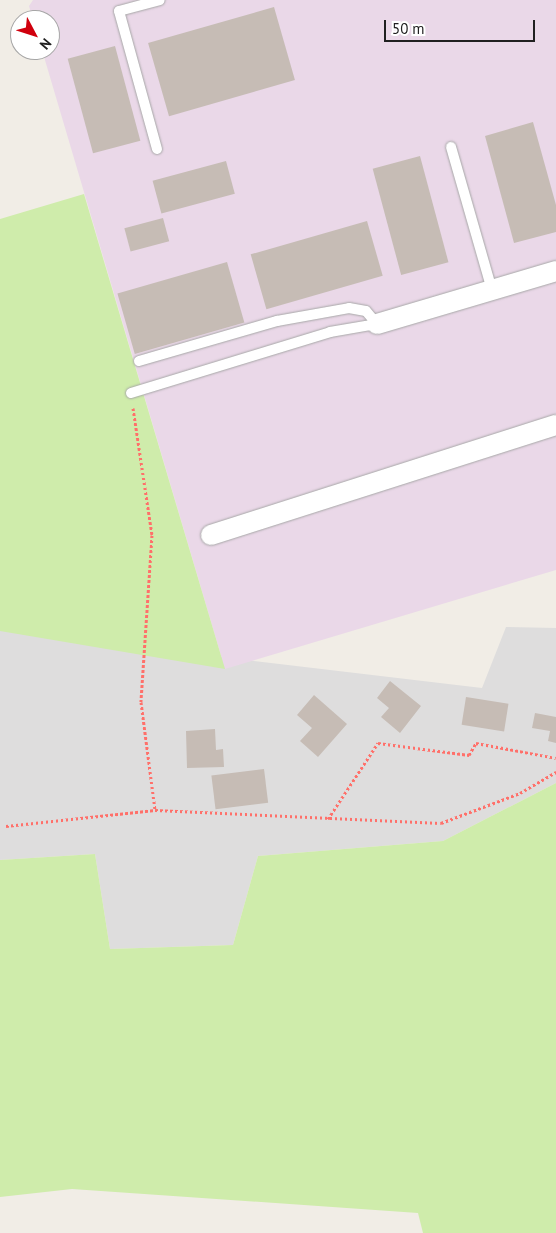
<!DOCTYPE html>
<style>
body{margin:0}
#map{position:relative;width:556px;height:1233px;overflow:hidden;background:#f1ede6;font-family:"PT Sans",sans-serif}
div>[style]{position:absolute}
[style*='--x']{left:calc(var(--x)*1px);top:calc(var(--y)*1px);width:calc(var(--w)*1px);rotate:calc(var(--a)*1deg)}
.residential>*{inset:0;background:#dedddd}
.industrial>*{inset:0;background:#ead8e8}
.grass>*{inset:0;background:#cfecab}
.building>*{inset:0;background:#c6bcb5;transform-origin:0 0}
.path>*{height:3px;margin-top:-1.5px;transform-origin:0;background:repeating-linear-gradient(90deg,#ff706a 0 2.5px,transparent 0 5px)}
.roads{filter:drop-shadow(0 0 1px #a7a7a7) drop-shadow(0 0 1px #a7a7a7)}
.service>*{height:10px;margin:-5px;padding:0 5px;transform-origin:5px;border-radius:5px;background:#fff}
.minor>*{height:20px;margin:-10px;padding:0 10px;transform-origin:10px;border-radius:10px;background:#fff}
span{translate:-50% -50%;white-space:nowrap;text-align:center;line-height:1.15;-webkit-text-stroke:4px #fff;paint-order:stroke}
.north{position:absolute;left:10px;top:10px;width:50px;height:50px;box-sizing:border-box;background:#fff;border:1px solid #a6a6a6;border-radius:50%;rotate:130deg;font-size:14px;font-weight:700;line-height:20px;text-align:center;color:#202020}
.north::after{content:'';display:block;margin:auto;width:18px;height:22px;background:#d0000d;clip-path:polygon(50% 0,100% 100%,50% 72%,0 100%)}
.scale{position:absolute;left:384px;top:20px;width:151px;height:22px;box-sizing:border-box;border:2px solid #202020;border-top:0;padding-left:6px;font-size:15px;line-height:18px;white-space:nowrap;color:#202020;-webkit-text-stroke:4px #fff;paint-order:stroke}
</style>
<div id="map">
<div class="residential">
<div style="clip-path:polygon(0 627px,221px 657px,482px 688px,506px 627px,556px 628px,556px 783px,443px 841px,258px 856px,233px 945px,110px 949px,95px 854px,0 860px)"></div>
</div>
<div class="industrial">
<div style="clip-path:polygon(33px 0,556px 0,556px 570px,225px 669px,42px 50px,50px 50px,50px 20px,33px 20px,29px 6px)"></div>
</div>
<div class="grass">
<div style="clip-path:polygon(84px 194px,225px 669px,0 631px,0 219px)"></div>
<div style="clip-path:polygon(556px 783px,556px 1233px,423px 1233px,418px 1213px,72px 1189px,0 1197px,0 860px,95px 854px,110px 949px,233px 945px,258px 856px,443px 841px)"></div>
</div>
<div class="building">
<div style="left:274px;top:7px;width:76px;height:131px;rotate:74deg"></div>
<div style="left:115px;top:46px;width:98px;height:49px;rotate:75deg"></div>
<div style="clip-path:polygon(533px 122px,556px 205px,556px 232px,514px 243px,485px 136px)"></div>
<div style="left:420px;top:156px;width:110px;height:49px;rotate:75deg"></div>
<div style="left:226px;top:161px;width:34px;height:76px;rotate:75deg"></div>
<div style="left:163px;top:218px;width:24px;height:40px;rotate:75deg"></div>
<div style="left:367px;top:221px;width:57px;height:121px;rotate:74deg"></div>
<div style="left:227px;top:262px;width:63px;height:114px;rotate:74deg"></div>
<div style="clip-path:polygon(390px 681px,421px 706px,400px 733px,381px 717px,389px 708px,377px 698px)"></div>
<div style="clip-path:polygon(314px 695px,347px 724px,318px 757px,300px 741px,312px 728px,297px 715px)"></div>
<div style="left:466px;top:697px;width:43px;height:28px;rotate:9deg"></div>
<div style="clip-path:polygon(535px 713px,556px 717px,556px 743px,548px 741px,550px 731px,532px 728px)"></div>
<div style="clip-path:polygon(215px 729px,216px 750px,223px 749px,224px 767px,187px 768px,186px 731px)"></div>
<div style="left:264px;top:769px;width:34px;height:53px;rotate:83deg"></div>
</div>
<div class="path">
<div style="--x:133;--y:408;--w:128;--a:81.5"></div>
<div style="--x:152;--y:535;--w:167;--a:93.8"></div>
<div style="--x:141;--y:702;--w:109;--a:82.6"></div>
<div style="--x:328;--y:819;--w:91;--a:-56.7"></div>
<div style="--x:378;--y:743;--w:92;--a:7.5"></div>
<div style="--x:469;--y:755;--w:14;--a:-60"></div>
<div style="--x:476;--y:743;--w:81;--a:10.6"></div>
<div style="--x:6;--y:826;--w:150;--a:-6.1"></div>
<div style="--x:155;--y:810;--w:286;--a:2.6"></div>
<div style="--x:441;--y:823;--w:85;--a:-20.8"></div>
<div style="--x:520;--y:793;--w:42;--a:-30.3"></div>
</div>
<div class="roads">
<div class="service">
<div style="--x:451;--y:147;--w:149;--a:74"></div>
<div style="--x:157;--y:149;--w:143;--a:-105.4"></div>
<div style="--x:119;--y:11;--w:42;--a:-15"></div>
<div style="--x:139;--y:361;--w:144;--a:-16.2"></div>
<div style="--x:277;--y:321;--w:73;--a:-10.2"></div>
<div style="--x:349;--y:308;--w:17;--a:10"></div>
<div style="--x:366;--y:311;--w:17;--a:50"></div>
<div style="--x:131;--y:393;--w:208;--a:-17"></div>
<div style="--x:330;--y:332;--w:48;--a:-9.7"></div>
</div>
<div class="minor">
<div style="--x:377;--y:324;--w:187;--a:-16.5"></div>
<div style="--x:211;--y:535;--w:362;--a:-17.7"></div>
</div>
</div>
<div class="north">N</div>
<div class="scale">50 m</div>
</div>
